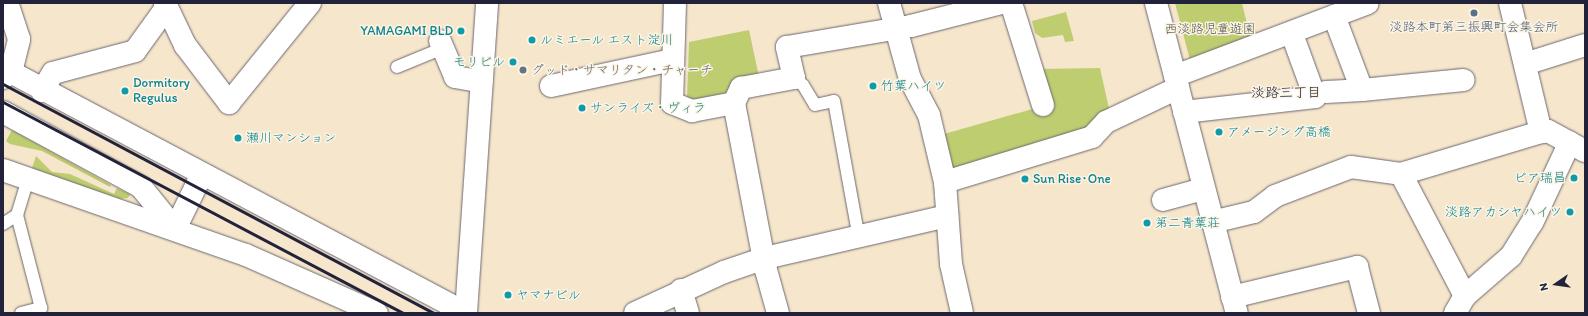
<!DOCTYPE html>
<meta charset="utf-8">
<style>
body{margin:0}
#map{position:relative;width:1588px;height:316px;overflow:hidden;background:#f6e6cc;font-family:Itim,"Klee One",sans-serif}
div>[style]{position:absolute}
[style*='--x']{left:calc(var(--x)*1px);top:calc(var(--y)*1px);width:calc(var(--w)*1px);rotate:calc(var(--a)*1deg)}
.green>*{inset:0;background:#becd6f}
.roads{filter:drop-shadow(0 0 1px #6c676e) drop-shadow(0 0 1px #6c676e)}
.lane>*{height:12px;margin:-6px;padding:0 6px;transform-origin:6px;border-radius:6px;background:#fff}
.street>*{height:22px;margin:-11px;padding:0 11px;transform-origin:11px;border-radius:11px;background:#fff}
.rail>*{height:3px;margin:-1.5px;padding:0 1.5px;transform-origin:1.5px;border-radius:1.5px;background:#22223b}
.dots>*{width:11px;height:11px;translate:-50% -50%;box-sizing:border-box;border:2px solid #fcf5e5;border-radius:50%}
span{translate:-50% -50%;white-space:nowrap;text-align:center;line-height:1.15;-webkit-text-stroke:3px #fcf5e5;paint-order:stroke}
.service-label{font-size:13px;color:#4e5e75}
.park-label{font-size:13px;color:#51554b}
.culture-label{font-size:13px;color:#0d838f}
.right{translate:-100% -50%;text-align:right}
.left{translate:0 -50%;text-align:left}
.worship-label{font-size:13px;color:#5b616d}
.neighbourhood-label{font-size:14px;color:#22223b}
.frame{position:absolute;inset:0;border:4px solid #22223b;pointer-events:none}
.north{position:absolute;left:1536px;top:264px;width:40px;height:40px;-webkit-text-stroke:3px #fcf5e5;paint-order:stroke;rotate:257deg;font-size:11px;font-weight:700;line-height:16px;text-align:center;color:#22223b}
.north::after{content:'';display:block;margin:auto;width:14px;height:18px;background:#22223b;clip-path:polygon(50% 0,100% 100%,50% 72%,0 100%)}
</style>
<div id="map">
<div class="green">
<div style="clip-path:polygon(1175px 3px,1242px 3px,1251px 41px,1190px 60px)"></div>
<div style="clip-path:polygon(1066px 12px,1074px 41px,1065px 42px,1063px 35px,1042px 38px,1035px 33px,1032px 21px)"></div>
<div style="clip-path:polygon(749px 30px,759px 77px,725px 95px,694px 104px,687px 98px,689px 42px)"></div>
<div style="clip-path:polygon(1100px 68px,1110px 113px,1094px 129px,952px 169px,944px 134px,1036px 108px,1039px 69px)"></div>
<div style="clip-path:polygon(12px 130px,111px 185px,110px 187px,42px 151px,10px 144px,6px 141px)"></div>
<div style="clip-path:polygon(36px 156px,52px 172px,70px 174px,114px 194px,117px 188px,130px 194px,128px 198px,119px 199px,32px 168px)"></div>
</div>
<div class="roads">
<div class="lane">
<div style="--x:397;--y:67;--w:50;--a:-22.4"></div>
<div style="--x:794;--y:78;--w:11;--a:38"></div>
<div style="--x:803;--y:85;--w:23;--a:59"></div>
<div style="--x:815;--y:105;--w:19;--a:-12"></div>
<div style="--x:834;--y:101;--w:139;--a:79.7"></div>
<div style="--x:3;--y:224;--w:17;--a:-33"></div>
<div style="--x:21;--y:313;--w:21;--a:-14"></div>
<div style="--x:41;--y:308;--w:96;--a:-104.5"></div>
<div style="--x:17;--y:215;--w:37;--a:-73"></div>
</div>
<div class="street">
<div style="--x:165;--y:3;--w:47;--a:64.5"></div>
<div style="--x:185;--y:45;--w:73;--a:52.8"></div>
<div style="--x:229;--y:103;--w:129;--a:-51"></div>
<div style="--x:675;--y:3;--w:100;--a:91.7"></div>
<div style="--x:672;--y:103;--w:22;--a:22"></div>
<div style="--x:692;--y:111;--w:43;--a:-10.8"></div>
<div style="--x:734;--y:103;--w:170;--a:79.2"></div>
<div style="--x:766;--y:270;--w:45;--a:74.4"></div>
<div style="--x:889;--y:3;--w:79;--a:74.6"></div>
<div style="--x:910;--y:79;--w:41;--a:62.2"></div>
<div style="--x:929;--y:115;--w:69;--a:76.6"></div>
<div style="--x:945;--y:182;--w:82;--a:85.8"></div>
<div style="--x:951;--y:264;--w:50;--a:77.3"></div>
<div style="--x:1011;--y:3;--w:107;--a:72.6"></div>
<div style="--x:1156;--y:3;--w:320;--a:75.4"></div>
<div style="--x:1510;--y:3;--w:133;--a:76.5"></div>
<div style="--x:1541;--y:132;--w:7;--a:-8"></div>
<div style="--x:1548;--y:131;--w:42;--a:28.4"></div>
<div style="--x:1334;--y:16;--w:79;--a:69.3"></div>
<div style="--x:1362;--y:90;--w:102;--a:-5.6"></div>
<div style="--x:440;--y:41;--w:39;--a:67"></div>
<div style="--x:455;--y:77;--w:27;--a:10"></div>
<div style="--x:1525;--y:64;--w:63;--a:-17.6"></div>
<div style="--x:3;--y:68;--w:524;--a:27.89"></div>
<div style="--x:1175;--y:76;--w:206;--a:-20.7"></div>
<div style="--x:3;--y:78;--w:10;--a:-37"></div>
<div style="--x:11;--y:72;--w:34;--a:-76"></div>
<div style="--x:19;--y:39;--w:38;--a:-108"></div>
<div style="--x:551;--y:86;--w:124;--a:-12.1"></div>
<div style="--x:42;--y:91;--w:21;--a:-59"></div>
<div style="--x:53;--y:73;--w:85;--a:-15"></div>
<div style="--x:135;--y:51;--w:53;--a:-54.2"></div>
<div style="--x:1326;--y:92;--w:36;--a:-3"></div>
<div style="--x:734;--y:103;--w:17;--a:-65"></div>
<div style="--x:741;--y:88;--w:54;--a:-10.7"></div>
<div style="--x:794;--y:78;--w:32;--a:-103"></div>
<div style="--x:787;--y:47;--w:126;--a:-9.6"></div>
<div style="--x:911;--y:26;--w:94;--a:-14.2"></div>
<div style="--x:3;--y:112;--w:157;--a:28.5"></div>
<div style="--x:141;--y:187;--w:54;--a:51"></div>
<div style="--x:175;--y:229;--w:59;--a:-63.9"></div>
<div style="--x:1184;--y:112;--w:132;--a:-6.5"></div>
<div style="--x:1315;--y:97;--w:67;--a:-110.1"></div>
<div style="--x:3;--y:170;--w:257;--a:19.3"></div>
<div style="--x:246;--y:255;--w:143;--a:23.9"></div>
<div style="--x:1401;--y:174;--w:146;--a:-16.7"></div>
<div style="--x:945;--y:182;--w:154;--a:-17"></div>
<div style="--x:1092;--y:137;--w:21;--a:-47"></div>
<div style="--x:1106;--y:122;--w:80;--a:-25.3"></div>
<div style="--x:1163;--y:200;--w:41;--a:-15.4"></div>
<div style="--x:1212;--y:222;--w:43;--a:-13.4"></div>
<div style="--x:1254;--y:212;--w:26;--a:-37"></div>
<div style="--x:1275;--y:196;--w:81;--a:-20.9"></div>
<div style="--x:1351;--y:167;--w:50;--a:8"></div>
<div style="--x:1401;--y:174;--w:138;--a:62.3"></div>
<div style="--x:681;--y:290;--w:24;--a:73"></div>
<div style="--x:1232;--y:297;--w:129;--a:-13.5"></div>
<div style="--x:1357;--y:267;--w:48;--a:75.4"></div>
<div style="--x:466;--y:313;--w:311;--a:-86.1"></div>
<div style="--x:635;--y:313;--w:98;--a:-24.7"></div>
<div style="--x:724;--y:272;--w:43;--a:-18.9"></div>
<div style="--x:765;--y:258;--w:187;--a:-13"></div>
<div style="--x:1455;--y:313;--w:20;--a:-60"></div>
<div style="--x:1465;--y:296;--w:61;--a:-41"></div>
<div style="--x:1511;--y:256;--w:39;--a:-58"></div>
<div style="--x:1532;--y:223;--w:89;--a:-64.9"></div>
</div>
</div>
<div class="rail">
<div style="--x:3;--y:84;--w:488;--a:28"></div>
<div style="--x:3;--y:102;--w:452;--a:27.8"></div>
</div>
<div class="dots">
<div style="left:1474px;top:13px;background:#5c6f8a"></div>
<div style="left:461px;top:31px;background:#0f9aa8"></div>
<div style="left:532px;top:40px;background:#0f9aa8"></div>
<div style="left:513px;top:62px;background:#0f9aa8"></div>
<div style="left:523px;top:70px;background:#6b7280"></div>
<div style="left:873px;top:86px;background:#0f9aa8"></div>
<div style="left:125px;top:91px;background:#0f9aa8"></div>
<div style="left:582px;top:108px;background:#0f9aa8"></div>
<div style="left:1219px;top:132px;background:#0f9aa8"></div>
<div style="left:238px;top:138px;background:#0f9aa8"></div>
<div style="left:1574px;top:178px;background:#0f9aa8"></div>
<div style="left:1025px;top:179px;background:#0f9aa8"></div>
<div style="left:1570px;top:212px;background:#0f9aa8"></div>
<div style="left:1147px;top:223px;background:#0f9aa8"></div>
<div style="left:508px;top:295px;background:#0f9aa8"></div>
</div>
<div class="service-label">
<span style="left:1474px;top:27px">淡路本町第三振興町会集会所</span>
</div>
<div class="park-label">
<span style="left:1210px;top:29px">西淡路児童遊園</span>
</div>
<div class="culture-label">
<span class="right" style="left:453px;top:31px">YAMAGAMI BLD</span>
<span class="left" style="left:540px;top:40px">ルミエール エスト淀川</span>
<span class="right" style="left:505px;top:62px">モリビル</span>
<span class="left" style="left:133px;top:91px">Dormitory<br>Regulus</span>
<span class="left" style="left:881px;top:86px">竹葉ハイツ</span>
<span class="left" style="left:590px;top:108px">サンライズ・ヴィラ</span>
<span class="left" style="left:1227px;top:132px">アメージング高橋</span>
<span class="left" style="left:246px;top:138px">瀬川マンション</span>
<span class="right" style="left:1566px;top:178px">ピア瑞昌</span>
<span class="left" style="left:1033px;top:179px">Sun Rise･One</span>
<span class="right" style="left:1562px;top:212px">淡路アカシヤハイツ</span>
<span class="left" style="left:1155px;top:223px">第二青葉荘</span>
<span class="left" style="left:516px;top:295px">ヤマナビル</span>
</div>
<div class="worship-label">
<span class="left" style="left:531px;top:70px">グッド・サマリタン・チャーチ</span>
</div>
<div class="neighbourhood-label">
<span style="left:1286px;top:93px">淡路三丁目</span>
</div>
<div class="frame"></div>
<div class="north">N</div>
</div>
